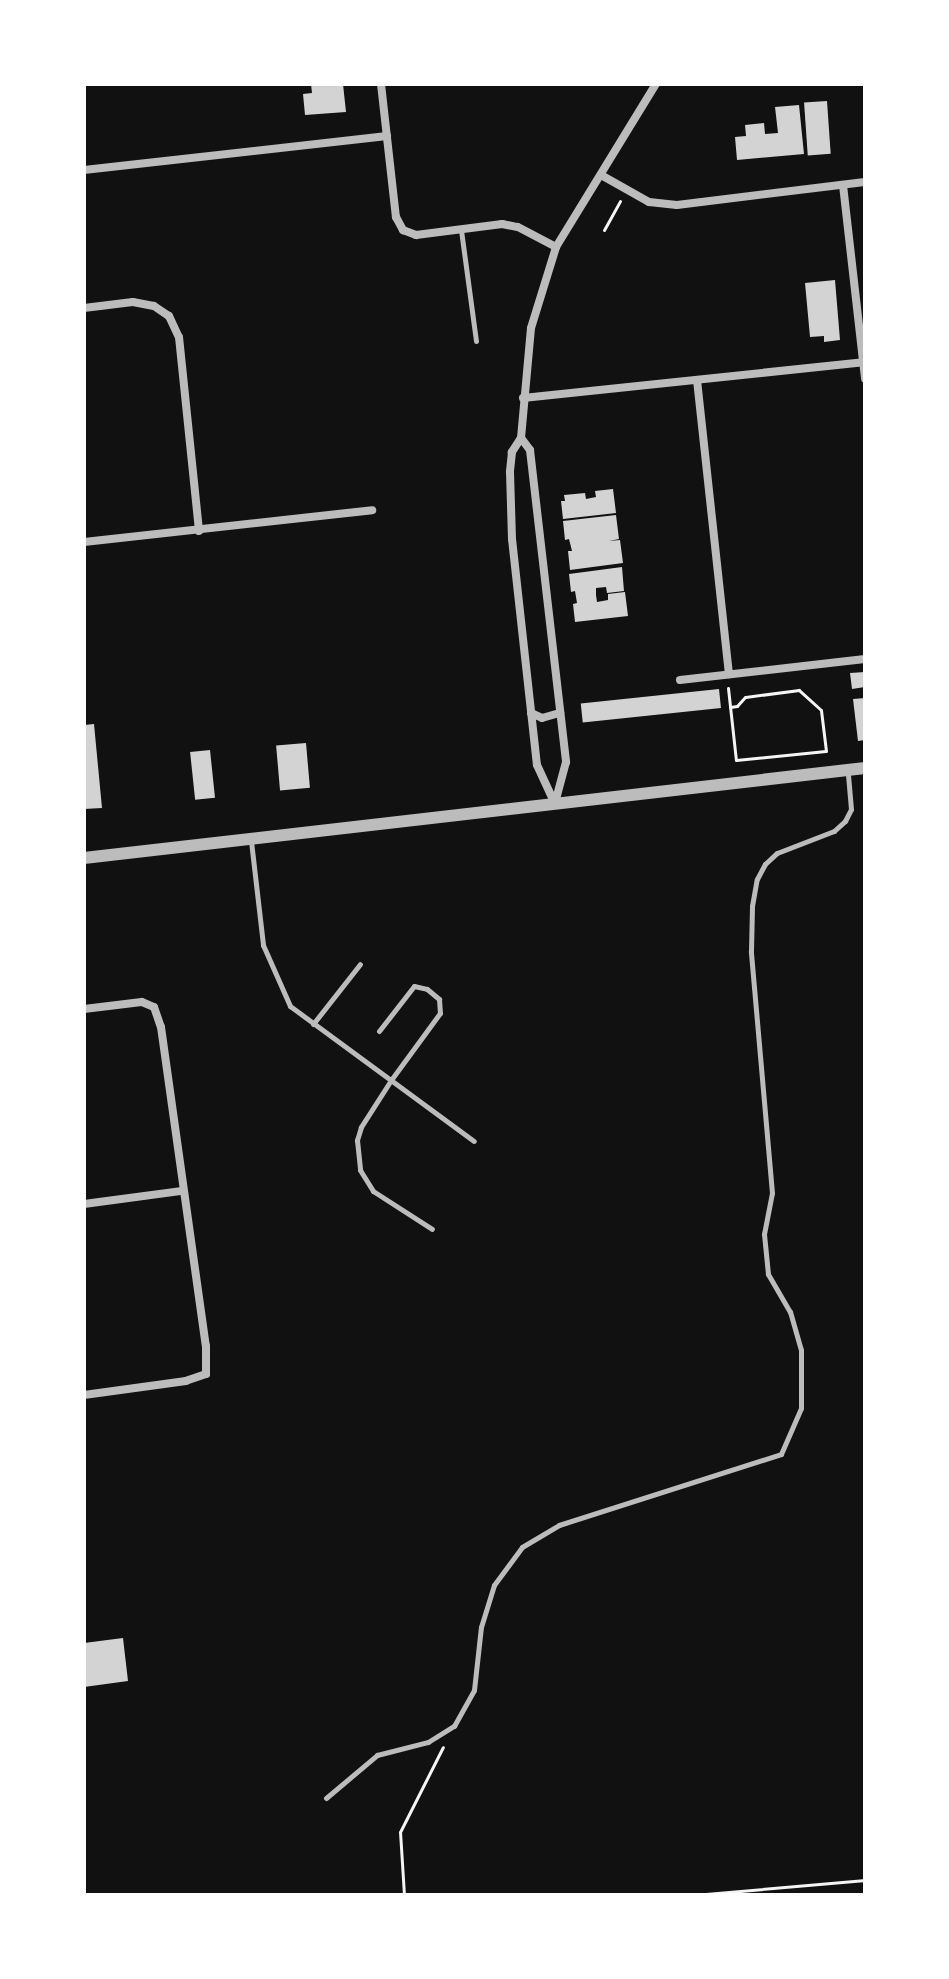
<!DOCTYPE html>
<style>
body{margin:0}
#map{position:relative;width:949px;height:1979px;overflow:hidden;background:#111;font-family:"IBM Plex Sans",sans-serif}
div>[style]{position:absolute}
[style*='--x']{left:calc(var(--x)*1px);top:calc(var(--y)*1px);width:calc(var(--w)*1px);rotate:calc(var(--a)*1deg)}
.building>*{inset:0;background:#d3d3d3;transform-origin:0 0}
.path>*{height:3px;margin:-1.5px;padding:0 1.5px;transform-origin:1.5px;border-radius:1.5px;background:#f5f5f5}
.service>*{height:5px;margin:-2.5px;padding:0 2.5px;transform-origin:2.5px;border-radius:2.5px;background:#bcbcbc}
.minor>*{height:8px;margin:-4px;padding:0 4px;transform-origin:4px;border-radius:4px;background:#bcbcbc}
.tertiary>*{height:12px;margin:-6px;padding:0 6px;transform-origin:6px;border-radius:6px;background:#bcbcbc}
span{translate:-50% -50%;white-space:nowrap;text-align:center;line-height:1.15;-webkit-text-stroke:7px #fff;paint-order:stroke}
.frame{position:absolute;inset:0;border:86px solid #fff;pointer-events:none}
</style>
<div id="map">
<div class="building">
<div style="clip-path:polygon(311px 84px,343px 84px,346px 112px,305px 115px,303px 94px,312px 93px)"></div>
<div style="left:827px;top:101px;width:53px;height:23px;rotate:86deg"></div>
<div style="clip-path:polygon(799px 105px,804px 154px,737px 160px,735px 137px,746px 136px,745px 125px,764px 123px,765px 134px,778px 133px,775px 107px)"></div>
<div style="clip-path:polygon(835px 280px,840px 340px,824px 342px,824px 336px,810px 337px,805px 283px)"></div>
<div style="clip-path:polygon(613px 489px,616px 513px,563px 519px,561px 501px,565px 501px,564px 495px,585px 493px,586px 499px,596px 497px,595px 491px)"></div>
<div style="clip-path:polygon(616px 515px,619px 539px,609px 541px,620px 540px,623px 563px,570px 570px,568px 551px,572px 551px,569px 539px,565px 540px,563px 521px)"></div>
<div style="clip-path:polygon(622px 567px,624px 591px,607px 593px,606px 587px,596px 588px,596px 595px,597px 602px,608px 600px,608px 594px,625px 592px,628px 616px,575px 622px,573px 604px,577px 603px,575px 591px,571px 592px,569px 574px)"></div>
<div style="clip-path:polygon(865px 672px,865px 687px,852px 689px,850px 673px)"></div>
<div style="left:719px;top:689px;width:19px;height:139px;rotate:84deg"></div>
<div style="clip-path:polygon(865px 698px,865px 740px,858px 741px,853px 699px)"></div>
<div style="clip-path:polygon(94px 724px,102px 808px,84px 809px,84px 725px)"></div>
<div style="left:306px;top:743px;width:45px;height:30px;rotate:85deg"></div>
<div style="left:210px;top:750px;width:48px;height:20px;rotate:84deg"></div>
<div style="clip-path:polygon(123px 1638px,128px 1681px,84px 1687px,84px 1643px)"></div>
</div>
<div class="path">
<div style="--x:604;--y:230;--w:33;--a:-61"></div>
<div style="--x:728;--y:688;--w:72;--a:83.7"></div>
<div style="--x:736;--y:760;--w:90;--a:-5.7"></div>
<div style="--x:826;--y:751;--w:41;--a:-97"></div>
<div style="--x:821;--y:710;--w:30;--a:-138"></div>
<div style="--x:799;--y:690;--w:54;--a:172.6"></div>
<div style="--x:745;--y:697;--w:12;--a:132"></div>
<div style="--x:737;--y:706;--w:7;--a:172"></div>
<div style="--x:404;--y:1895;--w:63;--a:-93.6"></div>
<div style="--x:400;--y:1832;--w:95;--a:-63.2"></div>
<div style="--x:694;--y:1895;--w:172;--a:-5"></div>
</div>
<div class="service">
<div style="--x:461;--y:230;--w:112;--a:82.3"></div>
<div style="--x:251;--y:841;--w:105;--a:83.4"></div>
<div style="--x:263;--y:945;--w:67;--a:66.1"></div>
<div style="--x:290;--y:1006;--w:228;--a:36.3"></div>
<div style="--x:313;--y:1024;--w:76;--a:-51.9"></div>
<div style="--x:379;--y:1031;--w:57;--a:-52.1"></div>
<div style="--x:414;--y:986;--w:13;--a:13"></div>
<div style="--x:427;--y:989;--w:16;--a:40"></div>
<div style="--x:439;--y:999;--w:14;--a:86"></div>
<div style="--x:440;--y:1013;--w:83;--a:126.2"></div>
<div style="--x:391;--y:1080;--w:56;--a:122.6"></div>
<div style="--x:361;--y:1127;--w:14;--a:107"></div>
<div style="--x:357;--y:1140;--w:30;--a:84"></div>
<div style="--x:360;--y:1170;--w:25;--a:58"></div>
<div style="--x:373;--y:1191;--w:70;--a:32.8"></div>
<div style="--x:326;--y:1798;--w:67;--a:-40.1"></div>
<div style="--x:377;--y:1755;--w:53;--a:-14.3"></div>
<div style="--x:428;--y:1742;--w:31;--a:-32"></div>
<div style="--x:454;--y:1726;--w:41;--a:-60.9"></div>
<div style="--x:474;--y:1690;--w:63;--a:-83.7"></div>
<div style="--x:481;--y:1627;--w:44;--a:-72.8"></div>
<div style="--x:494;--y:1585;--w:47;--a:-53.6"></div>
<div style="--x:522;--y:1547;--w:43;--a:-30.7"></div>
<div style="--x:559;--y:1525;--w:233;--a:-17.7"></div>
<div style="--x:781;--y:1454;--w:50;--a:-66.5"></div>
<div style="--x:801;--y:1408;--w:58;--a:-90"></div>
<div style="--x:801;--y:1350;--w:40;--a:-106"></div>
<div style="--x:790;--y:1312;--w:44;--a:-120.1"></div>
<div style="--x:768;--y:1274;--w:40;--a:-95.7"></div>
<div style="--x:764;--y:1234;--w:42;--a:-79"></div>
<div style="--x:772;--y:1193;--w:243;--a:-95"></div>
<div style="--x:751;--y:951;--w:45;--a:-88.7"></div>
<div style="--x:752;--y:906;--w:27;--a:-80"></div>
<div style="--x:757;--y:879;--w:17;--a:-62"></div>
<div style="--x:765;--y:864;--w:16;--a:-43"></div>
<div style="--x:777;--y:853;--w:61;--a:-21.1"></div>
<div style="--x:834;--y:831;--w:15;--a:-42"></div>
<div style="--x:845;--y:821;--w:13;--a:-63"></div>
<div style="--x:851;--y:809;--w:37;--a:-95"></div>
</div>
<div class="minor">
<div style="--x:381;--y:84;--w:134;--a:83.6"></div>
<div style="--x:396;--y:217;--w:15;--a:62"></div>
<div style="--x:403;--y:230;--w:14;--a:21"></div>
<div style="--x:416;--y:235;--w:87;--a:-7.3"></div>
<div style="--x:502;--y:224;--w:16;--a:11"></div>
<div style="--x:518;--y:227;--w:43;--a:27.8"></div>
<div style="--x:84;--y:170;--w:305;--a:-6.4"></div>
<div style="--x:601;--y:175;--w:55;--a:29.4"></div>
<div style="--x:649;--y:202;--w:28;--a:6"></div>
<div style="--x:677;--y:205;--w:189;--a:-7"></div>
<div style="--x:843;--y:185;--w:195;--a:83.5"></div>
<div style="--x:84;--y:308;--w:49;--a:-7"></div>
<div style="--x:133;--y:302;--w:21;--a:11"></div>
<div style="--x:154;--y:306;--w:18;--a:34"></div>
<div style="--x:169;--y:316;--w:23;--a:65"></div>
<div style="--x:179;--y:337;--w:195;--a:84.1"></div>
<div style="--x:697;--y:380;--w:296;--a:83.8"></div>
<div style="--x:523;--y:398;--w:342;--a:-6"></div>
<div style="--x:521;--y:438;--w:110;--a:-84.8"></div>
<div style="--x:531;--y:328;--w:85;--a:-72.8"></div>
<div style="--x:556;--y:247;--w:191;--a:-58.5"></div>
<div style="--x:521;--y:438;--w:17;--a:123"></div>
<div style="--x:512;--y:452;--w:20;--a:96"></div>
<div style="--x:510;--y:472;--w:67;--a:88.3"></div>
<div style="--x:512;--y:539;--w:227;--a:83.7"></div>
<div style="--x:537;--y:765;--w:43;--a:65.2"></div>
<div style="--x:521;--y:438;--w:15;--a:53"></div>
<div style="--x:530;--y:450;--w:314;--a:83.4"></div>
<div style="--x:566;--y:762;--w:42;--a:105"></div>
<div style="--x:84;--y:542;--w:290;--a:-6.3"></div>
<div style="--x:680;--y:680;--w:186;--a:-6.5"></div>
<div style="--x:531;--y:713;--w:12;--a:24"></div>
<div style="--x:542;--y:718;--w:19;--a:-16"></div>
<div style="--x:84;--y:1009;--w:58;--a:-6.9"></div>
<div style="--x:142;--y:1002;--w:13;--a:23"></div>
<div style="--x:154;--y:1007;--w:21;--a:71"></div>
<div style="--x:161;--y:1027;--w:322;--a:82"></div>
<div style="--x:206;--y:1346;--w:28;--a:90"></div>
<div style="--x:206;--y:1374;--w:21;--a:161"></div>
<div style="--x:186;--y:1381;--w:103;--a:172.2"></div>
<div style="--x:84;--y:1204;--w:99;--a:-7.6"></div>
</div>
<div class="tertiary">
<div style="--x:84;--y:858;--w:786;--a:-6.57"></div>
</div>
<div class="frame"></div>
</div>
